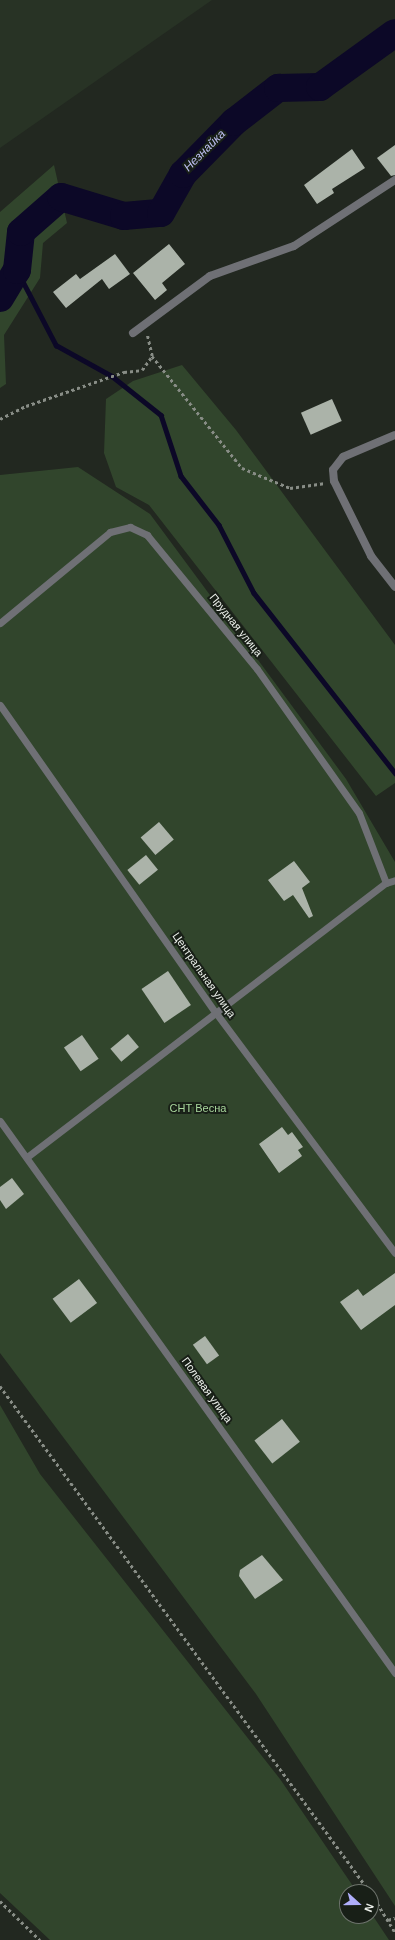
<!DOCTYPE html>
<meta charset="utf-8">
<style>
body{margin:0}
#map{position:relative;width:395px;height:1940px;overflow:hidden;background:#222820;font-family:Arial,sans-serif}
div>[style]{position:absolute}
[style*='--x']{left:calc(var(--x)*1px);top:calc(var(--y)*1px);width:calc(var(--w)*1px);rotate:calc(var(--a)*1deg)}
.built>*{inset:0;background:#283325}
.green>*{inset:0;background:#31452c}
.stream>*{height:4.5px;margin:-2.25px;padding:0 2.25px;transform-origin:2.25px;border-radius:2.25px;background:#0c0827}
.river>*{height:28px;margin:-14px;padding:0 14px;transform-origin:14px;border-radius:14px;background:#0c0827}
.building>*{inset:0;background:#abb3a9;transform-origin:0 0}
.path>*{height:2.5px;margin-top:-1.25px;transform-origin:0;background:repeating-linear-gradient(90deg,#888d86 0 3px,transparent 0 6px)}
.service>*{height:7px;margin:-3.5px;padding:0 3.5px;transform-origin:3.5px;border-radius:3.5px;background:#6f7075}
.minor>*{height:8px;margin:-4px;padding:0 4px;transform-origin:4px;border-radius:4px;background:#6f7075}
span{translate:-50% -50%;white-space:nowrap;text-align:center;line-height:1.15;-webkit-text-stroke:4px #181f17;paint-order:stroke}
.street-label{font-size:11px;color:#edf1ec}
.park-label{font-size:11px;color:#a9d79d}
.water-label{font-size:12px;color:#bfc0f4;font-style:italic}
.north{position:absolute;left:339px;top:1884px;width:40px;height:40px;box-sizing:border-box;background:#181f17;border:1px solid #6d736c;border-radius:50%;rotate:111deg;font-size:11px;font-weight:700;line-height:16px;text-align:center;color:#edf1ec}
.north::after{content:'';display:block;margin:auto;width:14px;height:18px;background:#afaefa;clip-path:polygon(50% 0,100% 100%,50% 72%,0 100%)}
</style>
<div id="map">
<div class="built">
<div style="clip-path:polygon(0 0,212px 0,0 148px)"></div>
</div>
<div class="green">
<div style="clip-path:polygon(54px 165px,67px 223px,43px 243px,40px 278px,4px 335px,6px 384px,0 388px,0 212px)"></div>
<div style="clip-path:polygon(182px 365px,236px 430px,395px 645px,395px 783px,376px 796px,149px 505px,116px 487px,104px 453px,106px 399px,133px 381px)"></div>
<div style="clip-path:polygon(78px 467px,150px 514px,346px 779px,395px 862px,395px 1906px,256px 1694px,0 1353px,0 475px)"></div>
<div style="clip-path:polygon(0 1405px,40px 1474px,280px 1779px,357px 1892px,347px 1892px,347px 1916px,371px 1916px,371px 1913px,389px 1940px,50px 1940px,0 1893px)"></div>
</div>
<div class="stream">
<div style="--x:17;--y:270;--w:85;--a:62.5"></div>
<div style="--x:56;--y:345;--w:64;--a:29"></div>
<div style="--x:112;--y:376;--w:63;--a:38.5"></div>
<div style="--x:161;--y:415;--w:64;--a:71.8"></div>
<div style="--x:181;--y:476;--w:62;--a:52.2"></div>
<div style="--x:219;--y:525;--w:76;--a:62.8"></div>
<div style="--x:254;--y:593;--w:229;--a:51.9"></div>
</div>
<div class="river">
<div style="--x:0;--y:298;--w:33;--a:-59"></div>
<div style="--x:17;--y:270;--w:38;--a:-84"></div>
<div style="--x:21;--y:232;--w:53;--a:-41.2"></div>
<div style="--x:61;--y:197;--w:66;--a:16.8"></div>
<div style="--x:124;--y:216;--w:37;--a:-5"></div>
<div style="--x:161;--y:213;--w:45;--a:-60.6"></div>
<div style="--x:183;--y:174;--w:73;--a:-45.6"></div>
<div style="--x:234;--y:122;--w:56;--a:-37.7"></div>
<div style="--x:278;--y:88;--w:42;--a:-1.4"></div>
<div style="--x:320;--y:87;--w:92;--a:-35.8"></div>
</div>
<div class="building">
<div style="clip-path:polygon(395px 145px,395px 175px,391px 176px,377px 158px)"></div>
<div style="clip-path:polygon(352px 149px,365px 168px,332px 189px,334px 193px,317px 204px,304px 185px)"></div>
<div style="clip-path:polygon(169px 244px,185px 264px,162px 283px,167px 290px,155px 300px,133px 273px)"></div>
<div style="clip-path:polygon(115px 254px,130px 274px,109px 289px,102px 279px,66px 308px,53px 292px,76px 274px,80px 279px)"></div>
<div style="left:332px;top:399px;width:24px;height:34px;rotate:66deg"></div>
<div style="left:159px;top:822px;width:23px;height:24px;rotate:50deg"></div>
<div style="left:146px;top:855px;width:19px;height:24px;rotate:51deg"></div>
<div style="clip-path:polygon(294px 861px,310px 882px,302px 888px,313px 916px,309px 918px,293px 895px,284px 901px,268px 880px)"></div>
<div style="left:168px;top:971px;width:41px;height:32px;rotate:56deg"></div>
<div style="left:128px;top:1034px;width:17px;height:23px;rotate:50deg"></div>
<div style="left:82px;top:1035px;width:29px;height:22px;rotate:55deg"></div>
<div style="clip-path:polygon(282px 1127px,288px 1135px,292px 1132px,303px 1147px,298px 1150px,302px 1156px,279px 1173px,259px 1144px)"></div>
<div style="clip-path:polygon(12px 1178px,24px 1194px,6px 1209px,0 1200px,0 1187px)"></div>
<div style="clip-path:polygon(395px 1273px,395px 1305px,361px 1330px,340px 1302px,358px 1289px,363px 1296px)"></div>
<div style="left:79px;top:1279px;width:30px;height:33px;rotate:53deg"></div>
<div style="left:205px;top:1336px;width:24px;height:15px;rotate:54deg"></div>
<div style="left:282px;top:1419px;width:29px;height:35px;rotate:52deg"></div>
<div style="clip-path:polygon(262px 1555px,283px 1580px,255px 1599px,239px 1576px,240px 1570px)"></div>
</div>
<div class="path">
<div style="--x:152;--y:356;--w:144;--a:51.2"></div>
<div style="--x:242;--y:468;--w:52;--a:22.6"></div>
<div style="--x:290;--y:488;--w:34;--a:-8"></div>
<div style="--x:0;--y:419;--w:29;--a:-27"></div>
<div style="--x:26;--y:406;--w:104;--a:-19.1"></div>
<div style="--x:124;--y:372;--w:18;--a:-6"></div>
<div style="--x:142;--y:370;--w:17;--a:-54"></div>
<div style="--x:152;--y:356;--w:22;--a:-103"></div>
<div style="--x:0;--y:1386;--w:627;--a:53.82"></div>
<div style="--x:371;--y:1893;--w:46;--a:58.4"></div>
<div style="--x:0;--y:1901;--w:56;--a:44.3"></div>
<div style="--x:388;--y:1920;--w:7;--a:-16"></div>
</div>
<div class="service">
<div style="--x:0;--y:623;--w:143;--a:-39.6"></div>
<div style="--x:110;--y:532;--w:21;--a:-14"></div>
<div style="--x:130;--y:527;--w:19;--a:25"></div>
<div style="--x:147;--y:535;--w:173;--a:50.6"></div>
<div style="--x:257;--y:669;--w:176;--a:54.7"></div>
<div style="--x:359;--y:813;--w:75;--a:68.9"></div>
<div style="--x:0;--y:705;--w:376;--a:55"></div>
<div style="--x:216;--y:1013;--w:299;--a:53.3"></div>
<div style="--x:0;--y:1121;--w:679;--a:54.41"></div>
<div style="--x:27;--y:1157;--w:452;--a:-37.4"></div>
<div style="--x:386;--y:883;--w:9;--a:-18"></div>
</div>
<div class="minor">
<div style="--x:133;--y:333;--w:96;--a:-36.5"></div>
<div style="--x:210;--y:276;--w:89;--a:-19.7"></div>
<div style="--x:294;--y:246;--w:121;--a:-33.2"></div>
<div style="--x:395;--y:435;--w:56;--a:157.1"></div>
<div style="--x:343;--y:457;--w:16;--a:128"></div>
<div style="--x:333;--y:470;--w:11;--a:85"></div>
<div style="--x:334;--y:481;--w:84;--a:63.7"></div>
<div style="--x:371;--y:556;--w:39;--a:52"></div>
</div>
<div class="street-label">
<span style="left:236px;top:625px;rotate:51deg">Прудная улица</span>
<span style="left:204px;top:975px;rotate:55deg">Центральная улица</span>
<span style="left:207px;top:1390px;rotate:54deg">Полевая улица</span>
</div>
<div class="park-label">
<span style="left:198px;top:1108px">СНТ Весна</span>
</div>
<div class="water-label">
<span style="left:205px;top:151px;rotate:-45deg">Незнайка</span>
</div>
<div class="north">N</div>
</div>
